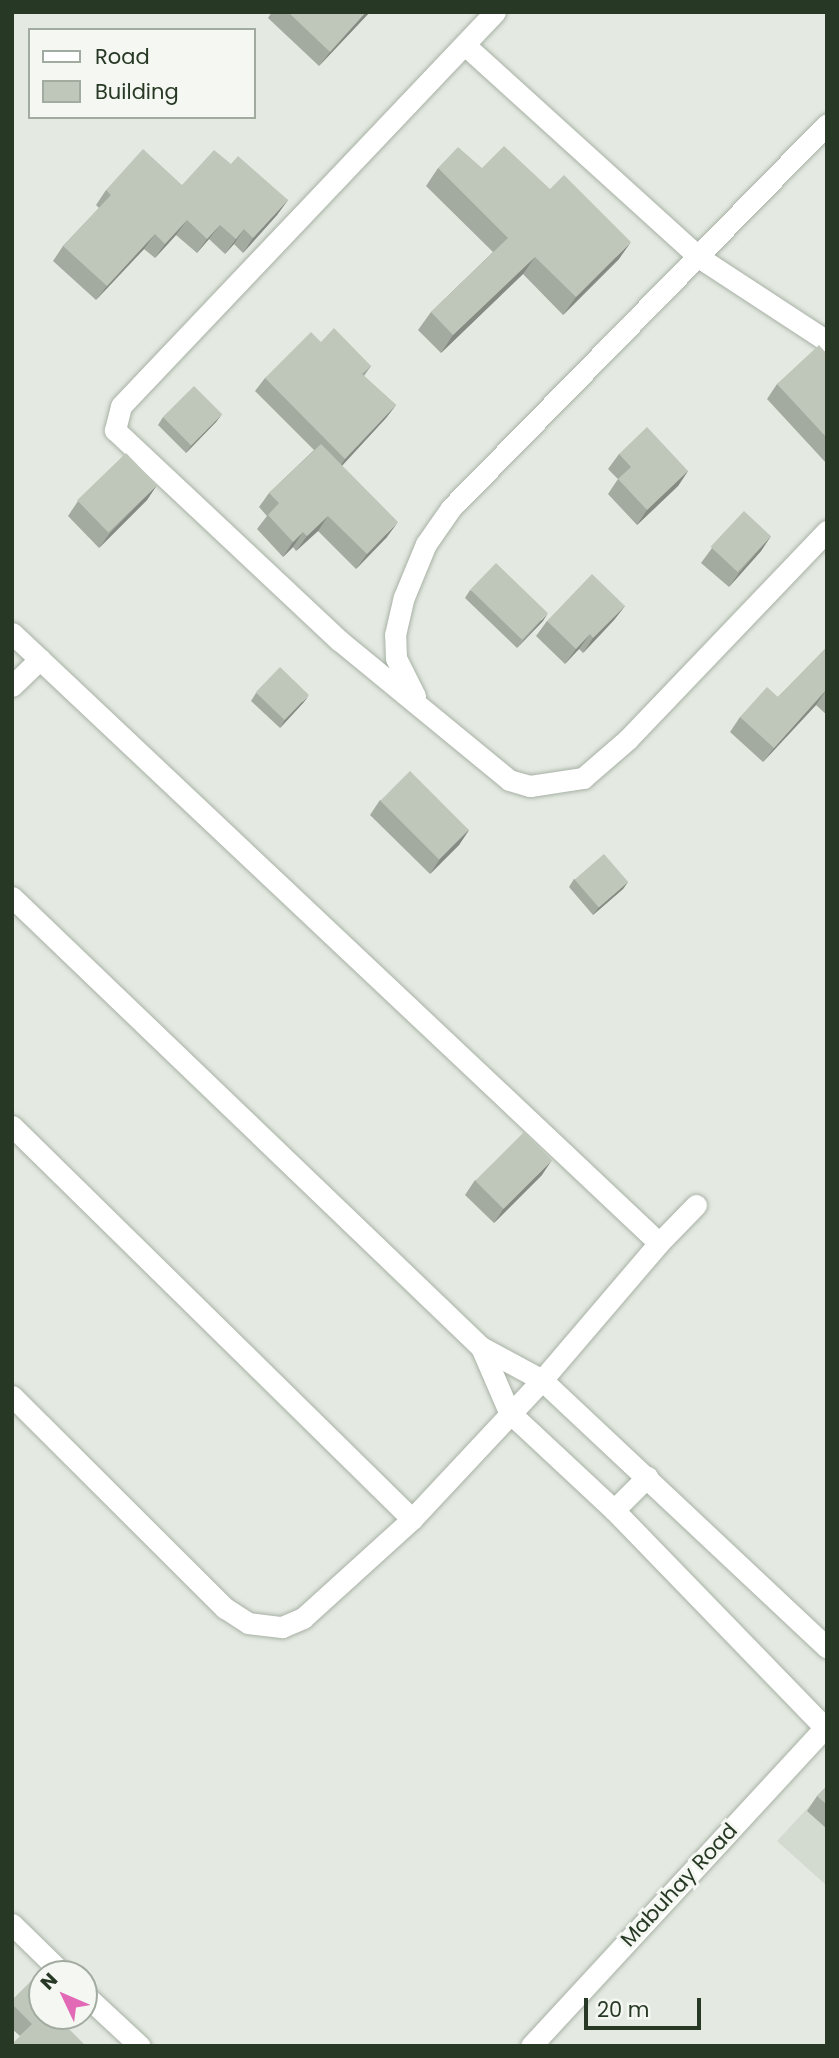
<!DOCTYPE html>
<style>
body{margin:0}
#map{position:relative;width:839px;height:2058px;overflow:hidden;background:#e4eae2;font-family:Poppins,sans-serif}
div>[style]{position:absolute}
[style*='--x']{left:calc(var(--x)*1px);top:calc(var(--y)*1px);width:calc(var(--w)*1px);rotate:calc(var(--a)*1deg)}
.built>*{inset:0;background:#d3dad0}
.roads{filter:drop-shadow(0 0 2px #a8b1a5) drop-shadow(0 0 2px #a8b1a5)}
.minor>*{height:21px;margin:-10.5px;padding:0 10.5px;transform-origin:10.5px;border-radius:10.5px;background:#fff}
.tertiary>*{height:21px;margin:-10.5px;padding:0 10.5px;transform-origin:10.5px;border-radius:10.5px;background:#fff}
.wall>*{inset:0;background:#a3aba0}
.shaded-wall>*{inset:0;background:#858b82}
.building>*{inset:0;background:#bec7ba;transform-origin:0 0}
span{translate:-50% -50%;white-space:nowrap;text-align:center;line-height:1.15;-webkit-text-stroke:6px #f4f7f2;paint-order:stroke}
.street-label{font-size:21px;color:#273924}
.frame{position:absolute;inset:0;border:14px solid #273924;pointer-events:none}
.legend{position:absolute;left:28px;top:28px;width:228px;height:91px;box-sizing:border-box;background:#f4f7f2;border:2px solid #a2aba0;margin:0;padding:9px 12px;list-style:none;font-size:21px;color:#273924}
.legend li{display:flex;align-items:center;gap:14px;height:35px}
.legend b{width:35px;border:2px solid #a2aba0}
.north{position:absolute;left:28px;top:1960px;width:70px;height:70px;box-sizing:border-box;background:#f4f7f2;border:2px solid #a2aba0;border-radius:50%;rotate:314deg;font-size:19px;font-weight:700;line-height:28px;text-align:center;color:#273924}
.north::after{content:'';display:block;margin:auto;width:24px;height:32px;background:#e169b6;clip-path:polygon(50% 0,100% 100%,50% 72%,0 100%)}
.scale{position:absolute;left:584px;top:1998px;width:117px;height:32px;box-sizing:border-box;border:4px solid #273924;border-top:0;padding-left:9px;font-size:21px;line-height:24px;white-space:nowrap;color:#273924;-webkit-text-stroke:5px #f4f7f2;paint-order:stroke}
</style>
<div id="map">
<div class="built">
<div style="clip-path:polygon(827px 1787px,827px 1886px,777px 1841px)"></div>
</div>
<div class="roads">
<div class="minor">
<div style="--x:495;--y:12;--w:543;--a:133.51"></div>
<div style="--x:121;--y:406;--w:25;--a:104"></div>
<div style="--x:115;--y:430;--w:308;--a:43.2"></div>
<div style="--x:340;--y:641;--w:219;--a:39.4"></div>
<div style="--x:509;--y:780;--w:22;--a:16"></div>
<div style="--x:530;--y:786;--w:54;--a:-8.6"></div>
<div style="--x:583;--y:778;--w:60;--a:-40.9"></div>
<div style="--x:628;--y:739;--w:288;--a:-46.3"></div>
<div style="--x:465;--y:45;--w:317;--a:42.2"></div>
<div style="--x:700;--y:258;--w:152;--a:33.2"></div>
<div style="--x:12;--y:633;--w:889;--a:43.31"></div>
<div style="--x:659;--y:1243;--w:53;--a:-45.8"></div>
<div style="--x:12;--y:686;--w:39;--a:-44"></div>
<div style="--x:415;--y:696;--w:42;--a:-116.6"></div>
<div style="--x:396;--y:658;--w:23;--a:-92"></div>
<div style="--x:395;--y:635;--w:39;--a:-77"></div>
<div style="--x:404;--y:597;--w:57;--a:-67.5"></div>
<div style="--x:426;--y:544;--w:44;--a:-55.2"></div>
<div style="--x:451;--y:508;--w:537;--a:-45.6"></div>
<div style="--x:12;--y:897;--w:650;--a:43.82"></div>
<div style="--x:481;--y:1347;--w:69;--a:28.4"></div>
<div style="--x:542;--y:1380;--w:391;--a:43.2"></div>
<div style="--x:12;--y:1126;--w:561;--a:44.49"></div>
<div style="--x:481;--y:1347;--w:71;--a:66.7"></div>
<div style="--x:509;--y:1412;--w:144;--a:43"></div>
<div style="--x:614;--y:1510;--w:302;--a:45.9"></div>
<div style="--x:12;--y:1396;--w:301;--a:44.9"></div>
<div style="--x:225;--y:1608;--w:27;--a:33"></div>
<div style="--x:248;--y:1623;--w:34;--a:7"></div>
<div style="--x:282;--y:1627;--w:23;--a:-23"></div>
<div style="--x:303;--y:1618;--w:147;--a:-42.2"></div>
<div style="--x:412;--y:1519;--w:190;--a:-46.9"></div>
<div style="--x:542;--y:1380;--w:180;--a:-49.5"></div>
<div style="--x:614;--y:1510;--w:47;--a:-45"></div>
<div style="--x:12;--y:1924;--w:71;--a:44.4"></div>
<div style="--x:84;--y:1994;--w:76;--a:42.9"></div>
</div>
<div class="tertiary">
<div style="--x:531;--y:2046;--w:437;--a:-47.3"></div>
</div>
</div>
<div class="wall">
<div style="clip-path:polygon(272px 12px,370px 12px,319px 66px,268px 18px)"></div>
<div style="clip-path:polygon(231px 164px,288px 200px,277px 215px,243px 253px,234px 244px,225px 254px,209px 239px,197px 253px,176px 235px,155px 258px,144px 249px,96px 300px,53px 261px,63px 246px,99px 208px,96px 205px,106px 190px,182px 185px)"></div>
<div style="clip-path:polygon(438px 168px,482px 168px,619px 259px,563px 315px,523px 274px,441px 353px,418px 330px,431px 312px,493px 252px,426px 186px)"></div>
<div style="clip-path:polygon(321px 342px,371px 366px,364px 376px,396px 405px,386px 418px,342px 466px,387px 537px,356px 569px,318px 531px,296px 551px,293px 547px,283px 557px,257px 529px,267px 516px,259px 507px,269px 493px,314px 450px,255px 391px,265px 378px)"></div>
<div style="clip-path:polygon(827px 354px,827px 464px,767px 399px,777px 384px)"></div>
<div style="clip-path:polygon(222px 414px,216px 422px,186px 453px,158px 425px,163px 417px)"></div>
<div style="clip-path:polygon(619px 454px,688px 471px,678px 486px,637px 525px,608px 494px,618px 479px,608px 469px)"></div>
<div style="clip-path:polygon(157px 485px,147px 500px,99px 548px,68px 516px,78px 501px)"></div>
<div style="clip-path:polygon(771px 536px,761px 551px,729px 587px,701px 563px,712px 548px)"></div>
<div style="clip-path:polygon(470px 590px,543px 621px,517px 648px,465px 598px)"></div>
<div style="clip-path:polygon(625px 606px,614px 620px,583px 653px,579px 649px,565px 664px,536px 636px,547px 621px)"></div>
<div style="clip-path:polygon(827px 647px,827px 715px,816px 705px,763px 762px,730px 732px,740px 717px,778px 697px)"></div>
<div style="clip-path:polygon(256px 693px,304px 702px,280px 728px,251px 701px)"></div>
<div style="clip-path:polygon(380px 800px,469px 830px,459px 845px,430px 874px,370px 815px)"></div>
<div style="clip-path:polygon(574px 879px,628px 882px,623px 889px,593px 915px,569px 887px)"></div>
<div style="clip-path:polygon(542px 1175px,494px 1223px,465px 1195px,475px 1180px)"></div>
<div style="clip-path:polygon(827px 1786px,827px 1829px,807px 1811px,817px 1796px)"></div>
<div style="clip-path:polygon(12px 2000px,42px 2016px,20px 2036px,12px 2029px)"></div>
</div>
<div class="shaded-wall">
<div style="clip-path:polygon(366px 12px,370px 12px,319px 66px,330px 52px)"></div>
<div style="clip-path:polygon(288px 200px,277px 215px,243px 253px,253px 238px)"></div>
<div style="clip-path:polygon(187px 220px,176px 235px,155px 258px,165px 244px)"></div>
<div style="clip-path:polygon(220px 225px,209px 239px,197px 253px,207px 239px)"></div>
<div style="clip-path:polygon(244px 229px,234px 244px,225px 254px,236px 239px)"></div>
<div style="clip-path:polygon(155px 234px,144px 249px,96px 300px,107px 286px)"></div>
<div style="clip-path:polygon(631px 242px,619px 259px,563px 315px,576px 297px)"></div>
<div style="clip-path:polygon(535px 257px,523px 274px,441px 353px,453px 335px)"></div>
<div style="clip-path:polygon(396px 405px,386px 418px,336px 472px,345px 459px)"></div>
<div style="clip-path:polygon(222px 414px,216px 422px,186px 453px,191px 446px)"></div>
<div style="clip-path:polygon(688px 471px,678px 486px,637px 525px,647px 510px)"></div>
<div style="clip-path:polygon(157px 485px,147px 500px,99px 548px,110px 533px)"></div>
<div style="clip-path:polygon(328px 516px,318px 531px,296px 551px,307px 536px)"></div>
<div style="clip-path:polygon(398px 522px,387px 537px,356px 569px,367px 554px)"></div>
<div style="clip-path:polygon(303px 532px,293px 547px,283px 557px,293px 542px)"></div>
<div style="clip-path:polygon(771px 536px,761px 551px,729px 587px,739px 573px)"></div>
<div style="clip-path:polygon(625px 606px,614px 620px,583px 653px,593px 638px)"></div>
<div style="clip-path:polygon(548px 613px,543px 621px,517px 648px,523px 641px)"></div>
<div style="clip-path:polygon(590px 634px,579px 649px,565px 664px,576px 649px)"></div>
<div style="clip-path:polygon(826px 690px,816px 705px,763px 762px,774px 748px)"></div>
<div style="clip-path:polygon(309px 695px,304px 702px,280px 728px,285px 720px)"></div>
<div style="clip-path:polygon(469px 830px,459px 845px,430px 874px,440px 859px)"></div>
<div style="clip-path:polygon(628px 882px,623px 889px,593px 915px,599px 907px)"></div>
<div style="clip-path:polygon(552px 1160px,542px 1175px,494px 1223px,504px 1208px)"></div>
</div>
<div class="building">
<div style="clip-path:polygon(288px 12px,366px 12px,330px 52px)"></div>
<div style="clip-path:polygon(504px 146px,550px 189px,564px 175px,631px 242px,576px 297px,535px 257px,453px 335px,431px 312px,508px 238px,438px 168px,458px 147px,482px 168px)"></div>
<div style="clip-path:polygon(143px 149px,182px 185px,214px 150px,231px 164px,238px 156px,288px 200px,253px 238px,244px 229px,236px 239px,220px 225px,207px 239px,187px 220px,165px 244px,155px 234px,107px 286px,63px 246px,111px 195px,106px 190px)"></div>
<div style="clip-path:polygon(334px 328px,371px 366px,362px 374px,396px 405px,345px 459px,265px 378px,311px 332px,321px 342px)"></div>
<div style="clip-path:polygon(819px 345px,827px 354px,827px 438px,777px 384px)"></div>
<div style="left:194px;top:386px;width:40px;height:44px;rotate:45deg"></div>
<div style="clip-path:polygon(647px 427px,688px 471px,647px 510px,618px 479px,631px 467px,619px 454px)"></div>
<div style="clip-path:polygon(321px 444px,398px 522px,367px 554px,328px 516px,307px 536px,303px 532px,293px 542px,268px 515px,279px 503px,269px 493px)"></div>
<div style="left:126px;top:453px;width:45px;height:68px;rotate:46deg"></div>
<div style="left:744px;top:511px;width:37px;height:49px;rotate:43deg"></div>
<div style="left:496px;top:563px;width:72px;height:37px;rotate:44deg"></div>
<div style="clip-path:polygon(592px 574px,625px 606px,593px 638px,590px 634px,576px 649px,547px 621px)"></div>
<div style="clip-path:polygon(827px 647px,827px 690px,826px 690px,774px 748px,740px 717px,767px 687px,778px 697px)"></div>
<div style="left:280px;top:667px;width:40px;height:35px;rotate:44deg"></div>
<div style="left:410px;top:771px;width:83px;height:42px;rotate:45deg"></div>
<div style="left:604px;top:854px;width:37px;height:39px;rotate:49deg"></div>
<div style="left:524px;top:1132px;width:40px;height:69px;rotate:45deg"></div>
<div style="clip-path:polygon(827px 1786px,827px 1805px,817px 1796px)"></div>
<div style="clip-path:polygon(34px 1978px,42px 1987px,42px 2016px,56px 2016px,86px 2046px,12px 2046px,12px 2044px,32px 2024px,12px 2004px,12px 2000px)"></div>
</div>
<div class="street-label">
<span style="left:679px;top:1885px;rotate:-47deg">Mabuhay Road</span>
</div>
<div class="frame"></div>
<ul class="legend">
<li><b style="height:9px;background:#fff"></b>Road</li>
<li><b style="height:19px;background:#bec7ba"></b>Building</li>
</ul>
<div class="north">N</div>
<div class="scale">20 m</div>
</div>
